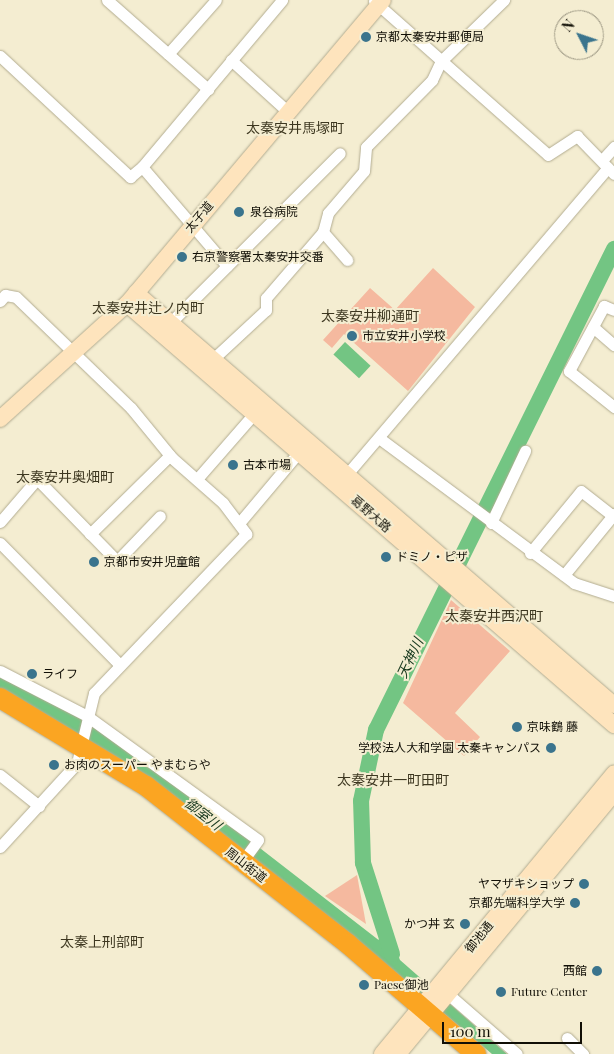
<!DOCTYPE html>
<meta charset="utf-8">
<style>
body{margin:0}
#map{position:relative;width:614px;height:1054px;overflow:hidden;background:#f4edd1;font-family:"Playfair Display","Noto Sans JP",serif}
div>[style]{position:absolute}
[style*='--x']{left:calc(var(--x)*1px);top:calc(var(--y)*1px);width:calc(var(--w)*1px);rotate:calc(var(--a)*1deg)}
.green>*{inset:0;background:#f5b99f}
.water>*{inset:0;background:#73c583;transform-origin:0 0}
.river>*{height:16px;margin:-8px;padding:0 8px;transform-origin:8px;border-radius:8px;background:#73c583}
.roads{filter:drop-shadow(0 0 1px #b2ac91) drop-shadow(0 0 1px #b2ac91)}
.street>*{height:11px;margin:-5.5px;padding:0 5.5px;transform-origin:5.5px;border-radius:5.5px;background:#fff}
.secondary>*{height:16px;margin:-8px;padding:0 8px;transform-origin:8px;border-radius:8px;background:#fee4bd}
.highway>*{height:20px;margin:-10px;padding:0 10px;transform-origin:10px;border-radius:10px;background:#fba522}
.dots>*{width:14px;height:14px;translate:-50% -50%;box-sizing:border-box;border:2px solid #f4edd1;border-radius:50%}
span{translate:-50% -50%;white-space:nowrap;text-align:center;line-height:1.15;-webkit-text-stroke:4px #f4edd1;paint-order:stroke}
.poi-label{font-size:12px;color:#110f06}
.left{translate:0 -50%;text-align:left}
.right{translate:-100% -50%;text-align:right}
.street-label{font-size:12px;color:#110f06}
.neighbourhood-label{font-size:14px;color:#3d3720}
.water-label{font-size:14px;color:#15371c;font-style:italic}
.north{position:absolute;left:554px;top:10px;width:50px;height:50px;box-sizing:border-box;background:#f4edd1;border:1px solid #999480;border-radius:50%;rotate:311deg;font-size:14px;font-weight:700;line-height:20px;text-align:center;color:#110f06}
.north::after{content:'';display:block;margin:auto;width:18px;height:22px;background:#3a748d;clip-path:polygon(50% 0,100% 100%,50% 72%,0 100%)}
.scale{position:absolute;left:442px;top:1022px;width:140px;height:22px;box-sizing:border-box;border:2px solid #110f06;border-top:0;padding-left:6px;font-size:15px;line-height:18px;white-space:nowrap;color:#110f06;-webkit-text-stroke:4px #f4edd1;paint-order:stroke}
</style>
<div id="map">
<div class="green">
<div style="clip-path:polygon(433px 268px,475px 307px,408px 391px,344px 334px,332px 348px,323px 340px,370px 288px,395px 310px)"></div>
<div style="clip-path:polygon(451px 600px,510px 651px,455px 713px,480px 737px,464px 756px,403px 703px)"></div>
<div style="clip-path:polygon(357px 875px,366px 924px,325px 896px)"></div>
</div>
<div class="water">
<div style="left:345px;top:342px;width:35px;height:17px;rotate:43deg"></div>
<div style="clip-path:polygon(389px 933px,400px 960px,507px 1054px,492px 1054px,372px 952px,380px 937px)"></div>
</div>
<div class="river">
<div style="--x:0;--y:682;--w:146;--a:29.9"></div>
<div style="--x:127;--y:755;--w:333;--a:37.8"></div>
<div style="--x:392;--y:954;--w:96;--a:-107.7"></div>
<div style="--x:363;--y:863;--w:62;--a:-91.8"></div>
<div style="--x:361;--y:801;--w:73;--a:-78.1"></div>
<div style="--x:376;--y:730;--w:537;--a:-63.67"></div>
</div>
<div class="roads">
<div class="street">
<div style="--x:107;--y:0;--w:135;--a:41.4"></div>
<div style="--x:374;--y:1;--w:232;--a:41.5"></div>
<div style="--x:548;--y:155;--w:35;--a:-33"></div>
<div style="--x:577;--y:136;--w:53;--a:45.8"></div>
<div style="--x:168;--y:54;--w:72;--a:-48.4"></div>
<div style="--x:0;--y:56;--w:178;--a:42.9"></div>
<div style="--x:130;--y:177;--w:16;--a:-40"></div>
<div style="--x:231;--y:60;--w:76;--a:42.3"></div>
<div style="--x:604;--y:158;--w:15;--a:-48"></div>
<div style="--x:323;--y:232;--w:37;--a:49"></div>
<div style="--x:227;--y:266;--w:130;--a:-130.6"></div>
<div style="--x:142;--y:167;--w:218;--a:-50"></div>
<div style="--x:0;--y:301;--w:8;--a:-50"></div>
<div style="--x:5;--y:295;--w:11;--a:10"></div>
<div style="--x:16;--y:297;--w:160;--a:44"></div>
<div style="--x:131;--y:408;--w:65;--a:50.6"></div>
<div style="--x:172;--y:458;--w:68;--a:41.4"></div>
<div style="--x:223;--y:503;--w:39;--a:53"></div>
<div style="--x:246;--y:534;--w:220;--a:133.7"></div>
<div style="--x:94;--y:693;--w:72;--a:103.7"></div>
<div style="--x:77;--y:763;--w:114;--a:132.5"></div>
<div style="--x:614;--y:310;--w:11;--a:-158"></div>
<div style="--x:604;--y:306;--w:74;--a:118.3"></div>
<div style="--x:569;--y:371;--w:58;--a:38.7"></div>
<div style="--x:170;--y:323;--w:240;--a:-45"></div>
<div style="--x:593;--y:327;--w:28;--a:41"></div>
<div style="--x:213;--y:359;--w:72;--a:-42.8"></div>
<div style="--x:266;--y:310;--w:12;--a:-90"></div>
<div style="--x:266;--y:298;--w:87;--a:-49.2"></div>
<div style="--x:323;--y:232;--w:20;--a:-75"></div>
<div style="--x:328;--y:213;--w:55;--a:-49.4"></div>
<div style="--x:364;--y:171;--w:24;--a:-85"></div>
<div style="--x:366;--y:147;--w:94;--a:-45.4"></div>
<div style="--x:432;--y:80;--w:21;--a:-65"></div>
<div style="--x:441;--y:61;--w:88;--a:-44.1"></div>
<div style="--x:379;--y:438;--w:243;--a:36.6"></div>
<div style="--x:574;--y:583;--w:42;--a:18"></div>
<div style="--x:197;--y:479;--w:93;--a:-48.9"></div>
<div style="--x:342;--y:480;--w:410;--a:-49.6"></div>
<div style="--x:0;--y:522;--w:57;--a:-49.3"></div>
<div style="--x:37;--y:479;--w:115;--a:45.7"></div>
<div style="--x:117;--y:561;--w:62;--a:-46.3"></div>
<div style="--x:240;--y:522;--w:92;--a:-49.9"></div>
<div style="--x:491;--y:523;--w:80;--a:-64.7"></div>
<div style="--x:90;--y:534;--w:112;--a:-44.6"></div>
<div style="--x:0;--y:543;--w:171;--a:45.5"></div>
<div style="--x:530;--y:553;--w:80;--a:-50.6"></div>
<div style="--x:581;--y:491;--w:41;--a:38"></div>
<div style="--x:564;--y:575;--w:79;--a:-50.7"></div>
<div style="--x:0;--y:671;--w:98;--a:27.3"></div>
<div style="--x:87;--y:716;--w:211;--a:35.9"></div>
<div style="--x:258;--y:840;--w:27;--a:126"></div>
<div style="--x:0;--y:775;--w:50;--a:38.5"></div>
<div style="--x:448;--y:994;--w:91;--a:41"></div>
<div style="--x:567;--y:1038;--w:23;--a:45"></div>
</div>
<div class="secondary">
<div style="--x:136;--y:293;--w:631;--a:40.76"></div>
<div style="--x:127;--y:304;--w:644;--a:40.84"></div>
<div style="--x:0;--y:419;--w:171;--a:-42.2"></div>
<div style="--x:127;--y:304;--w:397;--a:-49.9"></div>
<div style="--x:382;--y:1054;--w:364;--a:-50.4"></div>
<div style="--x:398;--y:1054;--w:339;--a:-50.4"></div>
</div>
<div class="highway">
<div style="--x:0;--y:698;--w:170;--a:31.1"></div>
<div style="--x:146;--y:786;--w:256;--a:38"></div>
<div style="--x:348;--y:944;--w:169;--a:40.7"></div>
</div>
</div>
<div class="dots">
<div style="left:366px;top:37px;background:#3a748d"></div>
<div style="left:239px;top:212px;background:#3a748d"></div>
<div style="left:182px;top:257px;background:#3a748d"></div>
<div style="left:352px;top:336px;background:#3a748d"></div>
<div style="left:233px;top:465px;background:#3a748d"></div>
<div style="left:386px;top:557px;background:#3a748d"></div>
<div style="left:94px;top:562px;background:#3a748d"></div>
<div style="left:32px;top:674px;background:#3a748d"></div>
<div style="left:517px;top:727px;background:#3a748d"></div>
<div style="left:551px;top:748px;background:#3a748d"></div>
<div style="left:54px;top:765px;background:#3a748d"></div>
<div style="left:584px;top:884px;background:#3a748d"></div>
<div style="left:575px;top:903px;background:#3a748d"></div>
<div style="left:465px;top:924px;background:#3a748d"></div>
<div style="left:597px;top:971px;background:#3a748d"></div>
<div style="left:364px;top:985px;background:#3a748d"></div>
<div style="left:501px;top:992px;background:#3a748d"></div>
</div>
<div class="poi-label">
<span class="left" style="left:376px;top:37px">京都太秦安井郵便局</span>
<span class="left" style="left:250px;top:212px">泉谷病院</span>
<span class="left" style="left:192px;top:257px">右京警察署太秦安井交番</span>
<span class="left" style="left:362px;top:336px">市立安井小学校</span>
<span class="left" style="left:243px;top:465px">古本市場</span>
<span class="left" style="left:396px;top:557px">ドミノ・ピザ</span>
<span class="left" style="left:104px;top:562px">京都市安井児童館</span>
<span class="left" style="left:42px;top:674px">ライフ</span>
<span class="left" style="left:527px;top:727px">京味鶴 藤</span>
<span class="right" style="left:541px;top:748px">学校法人大和学園 太秦キャンパス</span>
<span class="left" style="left:64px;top:765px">お肉のスーパー やまむらや</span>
<span class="right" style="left:574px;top:884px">ヤマザキショップ</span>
<span class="right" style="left:565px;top:903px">京都先端科学大学</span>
<span class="right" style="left:455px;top:924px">かつ丼 玄</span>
<span class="right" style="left:587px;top:971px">西館</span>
<span class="left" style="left:374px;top:985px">Paese御池</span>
<span class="left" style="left:511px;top:992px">Future Center</span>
</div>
<div class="street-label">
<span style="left:199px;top:217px;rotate:-50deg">太子道</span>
<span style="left:371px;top:514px;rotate:41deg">葛野大路</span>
<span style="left:246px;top:865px;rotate:38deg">周山街道</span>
<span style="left:479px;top:937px;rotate:-51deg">御池通</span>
</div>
<div class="neighbourhood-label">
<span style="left:295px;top:128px">太秦安井馬塚町</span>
<span style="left:148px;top:308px">太秦安井辻ノ内町</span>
<span style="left:370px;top:316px">太秦安井柳通町</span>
<span style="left:65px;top:477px">太秦安井奥畑町</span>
<span style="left:494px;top:616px">太秦安井西沢町</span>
<span style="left:393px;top:780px">太秦安井一町田町</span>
<span style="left:102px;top:942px">太秦上刑部町</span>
</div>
<div class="water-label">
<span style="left:410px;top:658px;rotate:-65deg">天神川</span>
<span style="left:203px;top:814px;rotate:38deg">御室川</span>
</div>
<div class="north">N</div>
<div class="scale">100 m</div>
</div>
